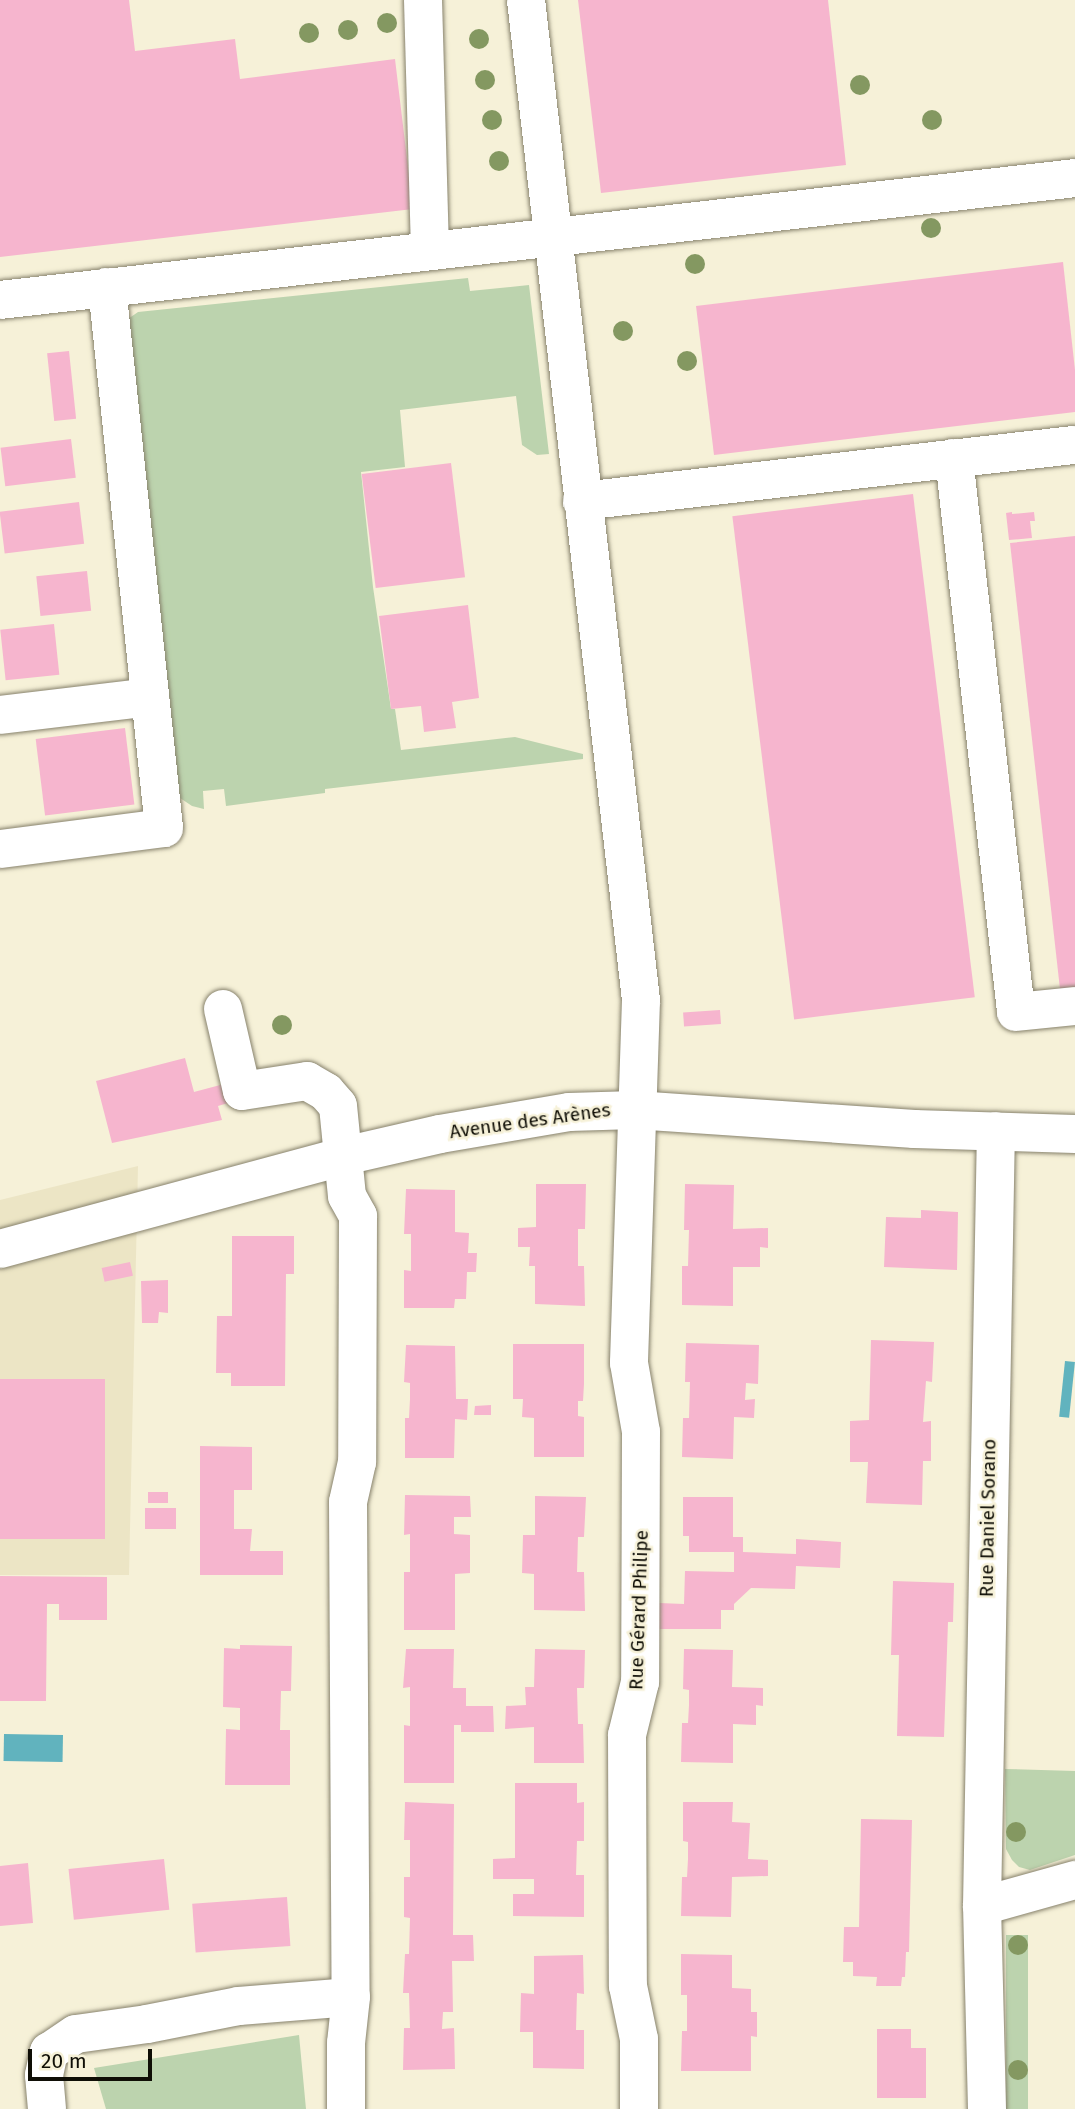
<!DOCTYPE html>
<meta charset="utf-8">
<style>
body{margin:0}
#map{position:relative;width:1075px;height:2109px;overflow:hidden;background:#f6f1d8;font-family:"Fira Sans",sans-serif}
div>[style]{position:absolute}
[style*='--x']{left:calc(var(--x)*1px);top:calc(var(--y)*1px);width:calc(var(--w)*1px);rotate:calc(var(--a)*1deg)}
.built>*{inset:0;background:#ece5c5}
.green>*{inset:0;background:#bcd3ae;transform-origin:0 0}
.water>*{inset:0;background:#61b3be;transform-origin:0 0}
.building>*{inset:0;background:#f6b5ce;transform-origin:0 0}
.roads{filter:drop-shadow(0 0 2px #87826c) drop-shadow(0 0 2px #87826c)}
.minor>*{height:38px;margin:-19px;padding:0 19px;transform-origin:19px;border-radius:19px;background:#fff}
.trees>*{width:20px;height:20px;margin:-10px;border-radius:50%;background:#849861}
span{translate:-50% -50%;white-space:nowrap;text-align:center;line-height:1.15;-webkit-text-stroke:5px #f6f1d8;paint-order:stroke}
.street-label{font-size:19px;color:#0f0e06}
.scale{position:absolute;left:28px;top:2049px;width:124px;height:32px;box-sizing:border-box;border:4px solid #0f0e06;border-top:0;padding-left:9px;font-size:21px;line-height:24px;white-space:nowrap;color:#0f0e06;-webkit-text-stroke:5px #f6f1d8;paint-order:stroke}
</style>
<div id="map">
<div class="built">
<div style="clip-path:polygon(138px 1166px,129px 1575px,0 1575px,0 1200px)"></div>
</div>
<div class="green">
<div style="clip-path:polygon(468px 278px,470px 291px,529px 285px,549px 454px,537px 455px,522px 445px,516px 396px,400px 410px,405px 467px,361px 472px,373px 587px,391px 709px,395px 709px,401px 750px,515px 737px,583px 754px,583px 759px,325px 789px,325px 793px,226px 806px,224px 789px,203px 791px,204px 809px,192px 806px,180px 798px,125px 331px,128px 319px,138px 312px)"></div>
<div style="clip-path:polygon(1005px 1769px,1075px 1771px,1075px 1855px,1030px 1870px,1019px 1867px,1012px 1860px,1006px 1849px)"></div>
<div style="left:1028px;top:1935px;width:174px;height:22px;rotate:90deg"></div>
<div style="clip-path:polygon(299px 2035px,306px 2109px,106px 2109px,94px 2068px)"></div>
</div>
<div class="water">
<div style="left:1065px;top:1361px;width:10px;height:56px;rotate:6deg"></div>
<div style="left:4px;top:1734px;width:59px;height:27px;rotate:1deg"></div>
</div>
<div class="building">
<div style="clip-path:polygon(0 0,129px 0,135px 51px,235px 39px,240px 79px,395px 59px,413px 209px,0 257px)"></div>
<div style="clip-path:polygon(578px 0,828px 0,846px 165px,601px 193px)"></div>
<div style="clip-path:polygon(1063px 262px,1075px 370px,1075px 412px,714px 455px,696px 306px)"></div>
<div style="left:69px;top:351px;width:68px;height:22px;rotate:84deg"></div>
<div style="left:71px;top:439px;width:39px;height:71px;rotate:83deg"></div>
<div style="left:451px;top:463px;width:115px;height:90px;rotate:83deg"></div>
<div style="left:913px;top:494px;width:507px;height:182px;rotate:83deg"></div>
<div style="left:79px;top:502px;width:42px;height:80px;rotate:83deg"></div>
<div style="clip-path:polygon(1012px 512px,1012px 514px,1034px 512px,1035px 521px,1030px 521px,1032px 538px,1009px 540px,1006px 513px)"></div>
<div style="clip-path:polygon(1075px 536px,1075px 987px,1060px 989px,1010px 543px)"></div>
<div style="left:87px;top:571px;width:40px;height:51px;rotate:84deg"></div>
<div style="clip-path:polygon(468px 605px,479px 698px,452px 702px,456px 728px,424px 732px,421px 706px,391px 709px,379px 616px)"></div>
<div style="left:54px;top:624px;width:51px;height:54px;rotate:84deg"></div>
<div style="left:125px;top:728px;width:77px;height:90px;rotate:83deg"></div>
<div style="left:720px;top:1010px;width:14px;height:37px;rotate:86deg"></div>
<div style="clip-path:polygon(185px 1058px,194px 1092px,224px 1084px,228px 1103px,218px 1106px,222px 1120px,112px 1143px,96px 1081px)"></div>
<div style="clip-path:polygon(536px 1184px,586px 1184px,585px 1229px,578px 1229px,578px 1266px,584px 1266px,585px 1306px,535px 1304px,535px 1266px,529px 1266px,530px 1247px,518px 1247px,518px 1228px,536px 1227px)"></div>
<div style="clip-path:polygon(685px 1184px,734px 1185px,733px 1229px,768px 1228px,768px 1248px,760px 1247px,760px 1267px,733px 1267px,733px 1306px,682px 1305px,682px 1266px,688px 1266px,689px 1230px,684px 1230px)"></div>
<div style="clip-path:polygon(406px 1189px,455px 1190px,455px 1232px,469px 1233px,468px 1253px,477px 1253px,476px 1272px,467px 1272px,466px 1299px,455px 1299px,454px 1308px,404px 1308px,404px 1270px,411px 1271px,411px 1234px,404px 1234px)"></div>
<div style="clip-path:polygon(921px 1210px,958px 1212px,957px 1270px,884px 1267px,886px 1217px,921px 1218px)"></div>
<div style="clip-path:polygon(232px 1236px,294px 1236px,294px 1274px,286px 1274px,285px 1386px,231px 1386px,231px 1373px,216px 1373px,217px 1316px,232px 1316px)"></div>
<div style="left:130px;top:1262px;width:14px;height:29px;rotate:78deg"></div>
<div style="clip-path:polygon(168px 1280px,168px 1313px,159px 1312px,158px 1323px,142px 1323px,141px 1281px)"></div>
<div style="clip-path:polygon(871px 1340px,934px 1342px,932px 1382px,926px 1381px,923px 1422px,931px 1421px,931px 1461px,923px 1461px,922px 1505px,866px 1503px,868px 1462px,850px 1462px,850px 1421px,869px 1420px)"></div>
<div style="clip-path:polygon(686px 1343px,759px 1345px,758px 1384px,746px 1383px,745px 1400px,755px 1399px,754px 1418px,734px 1417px,733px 1459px,682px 1457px,683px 1418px,689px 1418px,690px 1382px,685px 1382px)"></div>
<div style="clip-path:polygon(513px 1344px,584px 1344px,584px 1384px,583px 1401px,578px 1401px,578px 1416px,584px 1417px,584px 1457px,534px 1457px,534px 1418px,522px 1417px,523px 1399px,513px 1399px)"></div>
<div style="clip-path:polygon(406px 1345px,455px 1346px,456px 1399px,468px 1399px,467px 1420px,455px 1419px,454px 1458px,405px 1458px,405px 1418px,409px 1418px,410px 1399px,410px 1383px,404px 1382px)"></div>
<div style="left:0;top:1379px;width:105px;height:160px"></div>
<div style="clip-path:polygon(491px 1405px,491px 1415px,474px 1415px,475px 1406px)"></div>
<div style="clip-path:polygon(200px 1446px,252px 1447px,252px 1490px,234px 1490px,234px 1529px,252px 1529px,250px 1551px,283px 1551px,283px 1575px,200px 1575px)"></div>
<div style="left:168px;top:1492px;width:11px;height:20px;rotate:90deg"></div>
<div style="clip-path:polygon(405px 1495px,470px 1496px,471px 1517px,454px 1517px,454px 1534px,470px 1535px,470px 1573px,455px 1574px,455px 1630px,404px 1630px,404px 1572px,410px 1572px,410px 1534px,404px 1535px)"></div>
<div style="clip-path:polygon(535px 1496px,586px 1497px,584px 1537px,578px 1537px,577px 1572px,584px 1572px,585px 1611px,534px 1610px,534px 1574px,522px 1573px,523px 1535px,535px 1535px)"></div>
<div style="clip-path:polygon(683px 1497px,733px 1497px,733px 1537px,743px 1537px,743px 1552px,796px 1554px,796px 1539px,841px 1542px,840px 1568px,796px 1566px,795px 1589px,751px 1588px,734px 1604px,734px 1610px,721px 1610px,721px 1629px,659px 1629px,659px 1603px,684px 1604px,685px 1571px,734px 1572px,734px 1552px,689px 1552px,689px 1536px,683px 1536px)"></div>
<div style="left:145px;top:1508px;width:31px;height:21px"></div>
<div style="clip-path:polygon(0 1576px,107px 1577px,107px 1620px,59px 1620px,59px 1604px,47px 1604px,46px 1701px,0 1701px)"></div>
<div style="clip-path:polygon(893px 1581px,954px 1583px,953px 1622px,948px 1622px,944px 1737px,897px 1736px,899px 1655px,891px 1655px)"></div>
<div style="clip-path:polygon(240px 1645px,292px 1646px,291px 1691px,281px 1691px,280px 1730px,290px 1730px,290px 1785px,225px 1785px,226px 1729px,240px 1730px,240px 1708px,223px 1707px,224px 1648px,240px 1649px)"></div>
<div style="clip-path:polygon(406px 1649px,454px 1649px,453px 1688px,466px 1688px,466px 1706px,493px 1706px,494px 1732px,461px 1732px,461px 1725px,454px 1725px,454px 1783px,404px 1783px,404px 1725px,410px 1726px,410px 1687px,403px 1688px)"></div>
<div style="clip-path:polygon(535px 1649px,585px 1650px,584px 1688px,577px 1688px,578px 1724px,583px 1724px,584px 1763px,534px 1763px,534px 1727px,505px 1729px,506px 1706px,526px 1705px,525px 1687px,534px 1687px)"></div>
<div style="clip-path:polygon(684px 1649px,733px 1650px,732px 1687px,763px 1688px,763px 1706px,756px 1705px,756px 1725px,733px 1724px,733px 1763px,681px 1762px,682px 1723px,688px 1723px,689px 1705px,689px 1690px,683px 1689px)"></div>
<div style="clip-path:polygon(515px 1783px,577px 1783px,577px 1803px,584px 1802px,584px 1841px,577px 1841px,576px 1875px,584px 1875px,584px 1917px,513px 1916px,513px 1894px,534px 1894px,534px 1879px,493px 1879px,493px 1859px,515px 1858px)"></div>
<div style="clip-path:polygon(405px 1802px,454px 1804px,453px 1935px,473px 1935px,474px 1961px,452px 1961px,453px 2012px,443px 2012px,442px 2029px,454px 2028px,455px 2069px,403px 2070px,404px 2028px,410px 2028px,409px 1993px,403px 1993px,405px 1954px,409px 1954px,410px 1918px,404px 1917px,404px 1877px,410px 1877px,410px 1840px,404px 1840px)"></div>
<div style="clip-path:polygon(683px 1802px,733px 1802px,732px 1822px,750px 1823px,748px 1859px,768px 1860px,768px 1876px,732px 1877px,731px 1917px,681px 1916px,682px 1877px,687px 1877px,688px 1859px,688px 1842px,683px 1841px)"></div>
<div style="clip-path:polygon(861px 1819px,912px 1820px,909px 1952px,906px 1952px,905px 1977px,902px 1977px,901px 1986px,876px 1986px,877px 1977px,853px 1976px,853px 1962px,843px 1962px,844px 1927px,859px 1927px)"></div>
<div style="left:164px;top:1859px;width:51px;height:96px;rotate:84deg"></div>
<div style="clip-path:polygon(28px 1863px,33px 1923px,0 1926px,0 1866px)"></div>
<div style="left:287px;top:1897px;width:49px;height:95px;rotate:86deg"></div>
<div style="clip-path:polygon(681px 1954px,732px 1955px,732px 1988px,751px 1989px,751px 2012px,757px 2012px,757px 2037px,751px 2036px,751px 2071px,681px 2071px,682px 2031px,687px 2031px,687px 1995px,681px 1995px)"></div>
<div style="clip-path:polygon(583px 1955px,584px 1994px,577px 1993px,576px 2030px,584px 2030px,584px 2069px,533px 2068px,533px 2032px,520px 2032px,521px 1993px,534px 1994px,534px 1956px)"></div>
<div style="clip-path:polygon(877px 2029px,911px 2029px,911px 2048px,926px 2048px,926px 2098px,877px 2098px)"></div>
</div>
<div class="roads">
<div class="minor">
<div style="--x:423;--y:0;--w:250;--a:88.4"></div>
<div style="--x:526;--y:0;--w:1007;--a:83.44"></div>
<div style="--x:641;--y:1000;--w:363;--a:91.9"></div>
<div style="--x:629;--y:1363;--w:70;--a:80.1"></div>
<div style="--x:641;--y:1432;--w:250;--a:90.2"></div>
<div style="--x:640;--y:1682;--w:55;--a:103.8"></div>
<div style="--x:627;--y:1735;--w:251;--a:89.8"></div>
<div style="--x:628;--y:1986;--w:54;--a:78.3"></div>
<div style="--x:639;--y:2039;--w:70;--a:90"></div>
<div style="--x:0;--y:300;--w:1082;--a:-6.47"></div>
<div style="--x:954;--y:458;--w:557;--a:83.61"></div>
<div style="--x:1016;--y:1012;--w:59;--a:-5.8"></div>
<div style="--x:582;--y:501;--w:496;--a:-6.5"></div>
<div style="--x:0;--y:715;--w:151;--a:-6.8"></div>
<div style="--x:0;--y:849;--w:165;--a:-7.3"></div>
<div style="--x:164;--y:828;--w:544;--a:-96.01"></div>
<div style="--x:223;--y:1009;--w:84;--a:77"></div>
<div style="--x:242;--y:1091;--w:66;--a:-8.7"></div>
<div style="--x:307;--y:1081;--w:22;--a:30"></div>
<div style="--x:326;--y:1092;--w:18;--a:49"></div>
<div style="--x:338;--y:1106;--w:90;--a:84.3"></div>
<div style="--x:347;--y:1196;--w:23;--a:61"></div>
<div style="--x:358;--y:1216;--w:246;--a:90.2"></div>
<div style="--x:357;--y:1462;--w:41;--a:102.7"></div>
<div style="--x:348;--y:1502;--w:495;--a:89.7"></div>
<div style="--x:351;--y:1997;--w:46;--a:96.2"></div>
<div style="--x:346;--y:2043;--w:66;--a:90"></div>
<div style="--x:0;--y:1249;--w:356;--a:-15.1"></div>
<div style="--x:344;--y:1156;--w:98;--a:-12.9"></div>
<div style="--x:440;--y:1134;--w:131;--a:-9.7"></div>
<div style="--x:569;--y:1112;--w:66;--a:-1.7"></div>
<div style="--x:635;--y:1110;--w:280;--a:3.9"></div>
<div style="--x:914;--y:1129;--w:161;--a:1.8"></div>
<div style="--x:982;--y:1906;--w:97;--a:-15.6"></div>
<div style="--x:47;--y:2109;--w:34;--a:-95"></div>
<div style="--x:44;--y:2075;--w:24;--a:-78"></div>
<div style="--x:49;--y:2052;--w:32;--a:-34"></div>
<div style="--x:76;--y:2034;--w:72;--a:-8"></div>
<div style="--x:147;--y:2024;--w:94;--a:-11.1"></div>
<div style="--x:239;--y:2006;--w:112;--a:-4.6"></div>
<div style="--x:987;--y:2109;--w:203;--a:-91.4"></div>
<div style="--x:982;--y:1906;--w:775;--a:-88.97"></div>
</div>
</div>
<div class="trees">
<div style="left:387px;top:23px"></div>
<div style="left:348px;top:30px"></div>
<div style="left:309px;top:33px"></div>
<div style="left:479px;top:39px"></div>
<div style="left:485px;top:80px"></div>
<div style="left:860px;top:85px"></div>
<div style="left:492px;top:120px"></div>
<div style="left:932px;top:120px"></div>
<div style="left:499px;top:161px"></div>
<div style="left:931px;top:228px"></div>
<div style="left:695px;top:264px"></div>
<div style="left:623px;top:331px"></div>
<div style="left:687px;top:361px"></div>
<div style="left:282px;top:1025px"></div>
<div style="left:1016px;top:1832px"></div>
<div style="left:1018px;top:1945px"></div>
<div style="left:1018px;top:2070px"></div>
</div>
<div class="street-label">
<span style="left:530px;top:1121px;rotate:-8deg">Avenue des Arènes</span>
<span style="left:988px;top:1518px;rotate:-89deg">Rue Daniel Sorano</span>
<span style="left:639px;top:1610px;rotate:-88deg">Rue Gérard Philipe</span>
</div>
<div class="scale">20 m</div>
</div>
